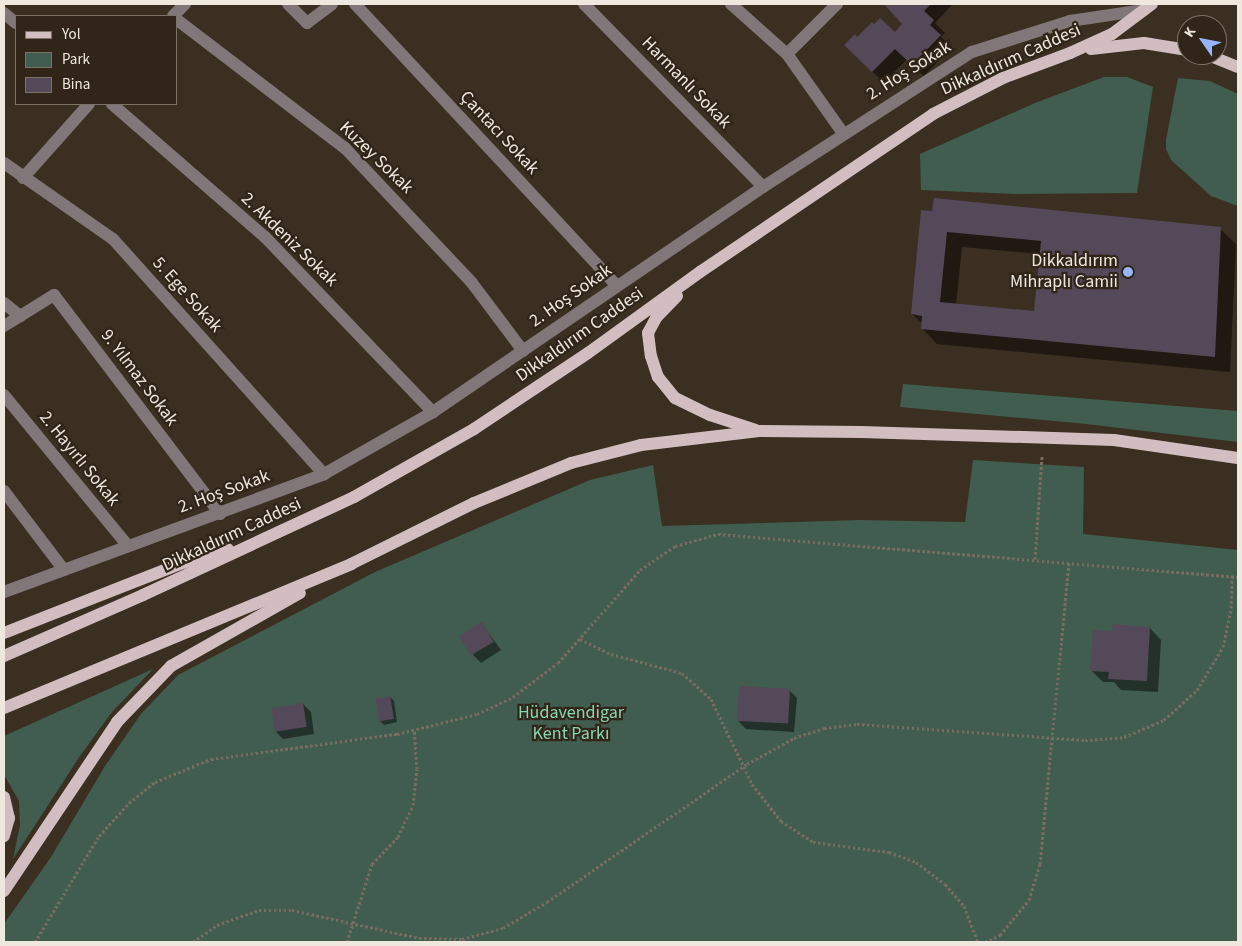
<!DOCTYPE html>
<meta charset="utf-8">
<style>
body{margin:0}
#map{position:relative;width:1242px;height:946px;overflow:hidden;background:#3a2f21;font-family:"Source Sans 3",sans-serif}
div>[style]{position:absolute}
[style*='--x']{left:calc(var(--x)*1px);top:calc(var(--y)*1px);width:calc(var(--w)*1px);rotate:calc(var(--a)*1deg)}
.green>*{inset:0;background:#405d4f}
.shadow>*{inset:0;background:#0007}
.building>*{inset:0;background:#534958;transform-origin:0 0}
.path>*{height:3px;margin-top:-1.5px;transform-origin:0;background:repeating-linear-gradient(90deg,#776d61 0 2.5px,transparent 0 5px)}
.minor>*{height:12px;margin:-6px;padding:0 6px;transform-origin:6px;border-radius:6px;background:#817779}
.major>*{height:12px;margin:-6px;padding:0 6px;transform-origin:6px;border-radius:6px;background:#d2bdc1}
.dots>*{width:14px;height:14px;translate:-50% -50%;box-sizing:border-box;border:2px solid #302518;border-radius:50%}
span{translate:-50% -50%;white-space:nowrap;text-align:center;line-height:1.15;-webkit-text-stroke:4.5px #302518;paint-order:stroke}
.street-label{font-size:18px;color:#efe8df}
.poi-label{font-size:18px;color:#efe8df}
.right{translate:-100% -50%;text-align:right}
.park-label{font-size:18px;color:#87d7b4}
.frame{position:absolute;inset:0;border:5px solid #efe8df;pointer-events:none}
.legend{position:absolute;left:15px;top:15px;width:162px;height:90px;box-sizing:border-box;background:#302518;border:1px solid #7c7368;margin:0;padding:6px 9px;list-style:none;font-size:15px;color:#efe8df}
.legend li{display:flex;align-items:center;gap:10px;height:25px}
.legend b{width:25px;border:1px solid #7c7368}
.north{position:absolute;left:1177px;top:15px;width:50px;height:50px;box-sizing:border-box;background:#302518;border:1px solid #7c7368;border-radius:50%;rotate:303deg;font-size:14px;font-weight:700;line-height:20px;text-align:center;color:#efe8df}
.north::after{content:'';display:block;margin:auto;width:18px;height:22px;background:#95b6fd;clip-path:polygon(50% 0,100% 100%,50% 72%,0 100%)}
</style>
<div id="map">
<div class="green">
<div style="clip-path:polygon(1104px 77px,1127px 77px,1153px 87px,1137px 193px,1016px 194px,921px 190px,920px 154px,1035px 103px)"></div>
<div style="clip-path:polygon(1178px 78px,1210px 81px,1238px 94px,1238px 206px,1211px 196px,1171px 160px,1166px 149px,1166px 140px)"></div>
<div style="clip-path:polygon(903px 384px,1238px 411px,1238px 442px,1077px 423px,900px 407px)"></div>
<div style="clip-path:polygon(973px 460px,1084px 467px,1083px 534px,1238px 550px,1238px 942px,4px 942px,4px 924px,51px 857px,105px 766px,141px 714px,178px 675px,375px 572px,590px 480px,653px 465px,662px 526px,860px 520px,965px 522px)"></div>
<div style="clip-path:polygon(153px 669px,112px 712px,80px 756px,13px 859px,20px 825px,19px 801px,4px 775px,4px 736px)"></div>
</div>
<div class="shadow">
<div style="clip-path:polygon(885px 4px,952px 5px,935px 23px,945px 33px,941px 37px,952px 47px,924px 76px,907px 59px,884px 83px,846px 45px,857px 38px,895px 33px,904px 24px)"></div>
<div style="clip-path:polygon(evenodd,922px 211px,1220px 229px,1236px 244px,1230px 372px,937px 344px,922px 328px,923px 324px,912px 314px,922px 211px,962px 247px,1041px 254px,1035px 313px,956px 305px,962px 247px)"></div>
<div style="clip-path:polygon(482px 624px,501px 650px,481px 663px,473px 655px)"></div>
<div style="clip-path:polygon(1150px 628px,1161px 640px,1158px 692px,1121px 690px,1114px 682px,1103px 682px,1091px 670px,1113px 632px)"></div>
<div style="clip-path:polygon(789px 690px,797px 698px,794px 732px,746px 729px,738px 721px)"></div>
<div style="clip-path:polygon(390px 697px,394px 701px,397px 722px,384px 725px,380px 721px)"></div>
<div style="clip-path:polygon(303px 704px,311px 712px,314px 734px,283px 739px,276px 732px)"></div>
</div>
<div class="building">
<div style="clip-path:polygon(884px 4px,931px 4px,924px 11px,934px 20px,930px 25px,941px 35px,912px 65px,895px 49px,872px 72px,844px 45px,855px 34px,857px 37px,872px 22px,874px 24px,880px 18px,895px 32px,902px 24px)"></div>
<div style="clip-path:polygon(evenodd,934px 198px,1221px 227px,1215px 357px,921px 329px,922px 316px,911px 314px,921px 210px,932px 211px,934px 198px,947px 232px,1041px 241px,1034px 311px,940px 302px,947px 232px)"></div>
<div style="left:482px;top:622px;width:23px;height:27px;rotate:59deg"></div>
<div style="clip-path:polygon(1112px 624px,1150px 627px,1147px 681px,1108px 679px,1109px 672px,1090px 671px,1093px 630px,1112px 631px)"></div>
<div style="left:739px;top:686px;width:51px;height:35px;rotate:3deg"></div>
<div style="left:390px;top:696px;width:23px;height:15px;rotate:80deg"></div>
<div style="left:303px;top:703px;width:24px;height:32px;rotate:81deg"></div>
</div>
<div class="path">
<div style="--x:1035;--y:559;--w:104;--a:-86.1"></div>
<div style="--x:580;--y:639;--w:34;--a:26"></div>
<div style="--x:611;--y:654;--w:73;--a:15"></div>
<div style="--x:682;--y:673;--w:39;--a:42"></div>
<div style="--x:711;--y:699;--w:94;--a:64.2"></div>
<div style="--x:752;--y:784;--w:47;--a:51.9"></div>
<div style="--x:781;--y:821;--w:38;--a:33"></div>
<div style="--x:813;--y:842;--w:77;--a:7.5"></div>
<div style="--x:889;--y:852;--w:29;--a:20"></div>
<div style="--x:916;--y:862;--w:36;--a:37"></div>
<div style="--x:945;--y:884;--w:29;--a:49"></div>
<div style="--x:964;--y:906;--w:39;--a:69"></div>
<div style="--x:35;--y:942;--w:124;--a:-58.9"></div>
<div style="--x:99;--y:836;--w:45;--a:-47.7"></div>
<div style="--x:129;--y:803;--w:33;--a:-39"></div>
<div style="--x:155;--y:782;--w:61;--a:-22.3"></div>
<div style="--x:211;--y:759;--w:188;--a:-7.7"></div>
<div style="--x:397;--y:734;--w:82;--a:-14"></div>
<div style="--x:477;--y:714;--w:40;--a:-25"></div>
<div style="--x:513;--y:697;--w:56;--a:-37.1"></div>
<div style="--x:558;--y:663;--w:124;--a:-48.6"></div>
<div style="--x:640;--y:570;--w:42;--a:-34.4"></div>
<div style="--x:675;--y:546;--w:45;--a:-15.6"></div>
<div style="--x:718;--y:534;--w:522;--a:4.73"></div>
<div style="--x:193;--y:942;--w:29;--a:-35"></div>
<div style="--x:217;--y:925;--w:45;--a:-19.7"></div>
<div style="--x:259;--y:910;--w:33;--a:0"></div>
<div style="--x:292;--y:910;--w:130;--a:12.4"></div>
<div style="--x:419;--y:938;--w:43;--a:1.3"></div>
<div style="--x:462;--y:939;--w:42;--a:-15"></div>
<div style="--x:503;--y:928;--w:51;--a:-30.6"></div>
<div style="--x:547;--y:902;--w:243;--a:-34.6"></div>
<div style="--x:747;--y:764;--w:54;--a:-29"></div>
<div style="--x:794;--y:738;--w:32;--a:-18"></div>
<div style="--x:824;--y:728;--w:33;--a:-7"></div>
<div style="--x:857;--y:724;--w:229;--a:4"></div>
<div style="--x:1085;--y:740;--w:39;--a:-4"></div>
<div style="--x:1124;--y:737;--w:43;--a:-23"></div>
<div style="--x:1164;--y:720;--w:45;--a:-42.3"></div>
<div style="--x:1197;--y:690;--w:50;--a:-58.8"></div>
<div style="--x:1223;--y:647;--w:40;--a:-78"></div>
<div style="--x:1231;--y:608;--w:32;--a:-88"></div>
<div style="--x:347;--y:942;--w:82;--a:-72.2"></div>
<div style="--x:372;--y:864;--w:37;--a:-46"></div>
<div style="--x:398;--y:837;--w:35;--a:-65"></div>
<div style="--x:413;--y:805;--w:36;--a:-84"></div>
<div style="--x:417;--y:769;--w:39;--a:-94"></div>
<div style="--x:985;--y:942;--w:17;--a:-25"></div>
<div style="--x:1000;--y:935;--w:45;--a:-50.4"></div>
<div style="--x:1029;--y:900;--w:38;--a:-73"></div>
<div style="--x:1040;--y:864;--w:303;--a:-84.5"></div>
</div>
<div class="minor">
<div style="--x:288;--y:4;--w:27;--a:45"></div>
<div style="--x:307;--y:23;--w:31;--a:-37"></div>
<div style="--x:355;--y:4;--w:384;--a:47.1"></div>
<div style="--x:584;--y:4;--w:256;--a:45.6"></div>
<div style="--x:731;--y:4;--w:75;--a:41.8"></div>
<div style="--x:787;--y:54;--w:97;--a:54.7"></div>
<div style="--x:4;--y:13;--w:16;--a:40"></div>
<div style="--x:173;--y:16;--w:17;--a:-45"></div>
<div style="--x:176;--y:19;--w:213;--a:37.4"></div>
<div style="--x:345;--y:148;--w:185;--a:46.7"></div>
<div style="--x:472;--y:283;--w:85;--a:53.1"></div>
<div style="--x:787;--y:54;--w:71;--a:-45"></div>
<div style="--x:112;--y:104;--w:203;--a:41"></div>
<div style="--x:265;--y:237;--w:243;--a:46.2"></div>
<div style="--x:4;--y:163;--w:133;--a:34.9"></div>
<div style="--x:113;--y:239;--w:316;--a:48.1"></div>
<div style="--x:23;--y:178;--w:99;--a:-48.3"></div>
<div style="--x:4;--y:303;--w:21;--a:39"></div>
<div style="--x:4;--y:326;--w:59;--a:-31.8"></div>
<div style="--x:54;--y:295;--w:275;--a:52.8"></div>
<div style="--x:4;--y:395;--w:194;--a:50.6"></div>
<div style="--x:4;--y:491;--w:99;--a:52.8"></div>
<div style="--x:4;--y:592;--w:341;--a:-20.2"></div>
<div style="--x:324;--y:474;--w:125;--a:-29.6"></div>
<div style="--x:433;--y:412;--w:399;--a:-34.3"></div>
<div style="--x:763;--y:187;--w:249;--a:-32.9"></div>
<div style="--x:972;--y:52;--w:103;--a:-17.6"></div>
<div style="--x:1070;--y:21;--w:75;--a:-8.5"></div>
</div>
<div class="major">
<div style="--x:1091;--y:49;--w:53;--a:-6.5"></div>
<div style="--x:1144;--y:43;--w:44;--a:9.2"></div>
<div style="--x:1208;--y:55;--w:32;--a:22"></div>
<div style="--x:677;--y:296;--w:30;--a:134"></div>
<div style="--x:656;--y:318;--w:17;--a:118"></div>
<div style="--x:648;--y:333;--w:23;--a:83"></div>
<div style="--x:651;--y:356;--w:22;--a:72"></div>
<div style="--x:658;--y:377;--w:27;--a:51"></div>
<div style="--x:675;--y:398;--w:39;--a:26"></div>
<div style="--x:710;--y:415;--w:48;--a:18.1"></div>
<div style="--x:4;--y:633;--w:192;--a:-21.4"></div>
<div style="--x:183;--y:563;--w:47;--a:-17.3"></div>
<div style="--x:4;--y:656;--w:152;--a:-23.7"></div>
<div style="--x:143;--y:595;--w:233;--a:-24.9"></div>
<div style="--x:354;--y:497;--w:138;--a:-29.5"></div>
<div style="--x:474;--y:429;--w:137;--a:-33.7"></div>
<div style="--x:588;--y:353;--w:138;--a:-35.9"></div>
<div style="--x:700;--y:272;--w:282;--a:-34.1"></div>
<div style="--x:933;--y:114;--w:79;--a:-27.2"></div>
<div style="--x:1003;--y:78;--w:72;--a:-20.5"></div>
<div style="--x:1070;--y:53;--w:46;--a:-24.3"></div>
<div style="--x:1112;--y:34;--w:50;--a:-36.9"></div>
<div style="--x:4;--y:708;--w:376;--a:-22.5"></div>
<div style="--x:351;--y:564;--w:137;--a:-26.4"></div>
<div style="--x:474;--y:503;--w:105;--a:-22.4"></div>
<div style="--x:571;--y:463;--w:72;--a:-14.4"></div>
<div style="--x:641;--y:445;--w:121;--a:-6.7"></div>
<div style="--x:761;--y:431;--w:100;--a:0.6"></div>
<div style="--x:861;--y:432;--w:253;--a:1.8"></div>
<div style="--x:1114;--y:440;--w:125;--a:8.3"></div>
<div style="--x:4;--y:797;--w:22;--a:77"></div>
<div style="--x:9;--y:818;--w:19;--a:106"></div>
<div style="--x:4;--y:891;--w:203;--a:-56.2"></div>
<div style="--x:117;--y:722;--w:78;--a:-46"></div>
<div style="--x:171;--y:666;--w:148;--a:-29.5"></div>
</div>
<div class="dots">
<div style="left:1128px;top:272px;background:#95b6fd"></div>
</div>
<div class="street-label">
<span style="left:1011px;top:60px;rotate:-24deg">Dikkaldırım Caddesi</span>
<span style="left:909px;top:71px;rotate:-32deg">2. Hoş Sokak</span>
<span style="left:686px;top:83px;rotate:46deg">Harmanlı Sokak</span>
<span style="left:499px;top:133px;rotate:47deg">Çantacı Sokak</span>
<span style="left:376px;top:158px;rotate:44deg">Kuzey Sokak</span>
<span style="left:289px;top:240px;rotate:44deg">2. Akdeniz Sokak</span>
<span style="left:187px;top:295px;rotate:48deg">5. Ege Sokak</span>
<span style="left:571px;top:296px;rotate:-35deg">2. Hoş Sokak</span>
<span style="left:580px;top:335px;rotate:-35deg">Dikkaldırım Caddesi</span>
<span style="left:139px;top:378px;rotate:53deg">9. Yılmaz Sokak</span>
<span style="left:79px;top:459px;rotate:51deg">2. Hayırlı Sokak</span>
<span style="left:224px;top:492px;rotate:-20deg">2. Hoş Sokak</span>
<span style="left:232px;top:535px;rotate:-25deg">Dikkaldırım Caddesi</span>
</div>
<div class="poi-label">
<span class="right" style="left:1118px;top:272px">Dikkaldırım<br>Mihraplı Camii</span>
</div>
<div class="park-label">
<span style="left:571px;top:724px">Hüdavendigar<br>Kent Parkı</span>
</div>
<div class="frame"></div>
<ul class="legend">
<li><b style="height:6px;background:#d2bdc1"></b>Yol</li>
<li><b style="height:14px;background:#405d4f"></b>Park</li>
<li><b style="height:14px;background:#534958"></b>Bina</li>
</ul>
<div class="north">K</div>
</div>
